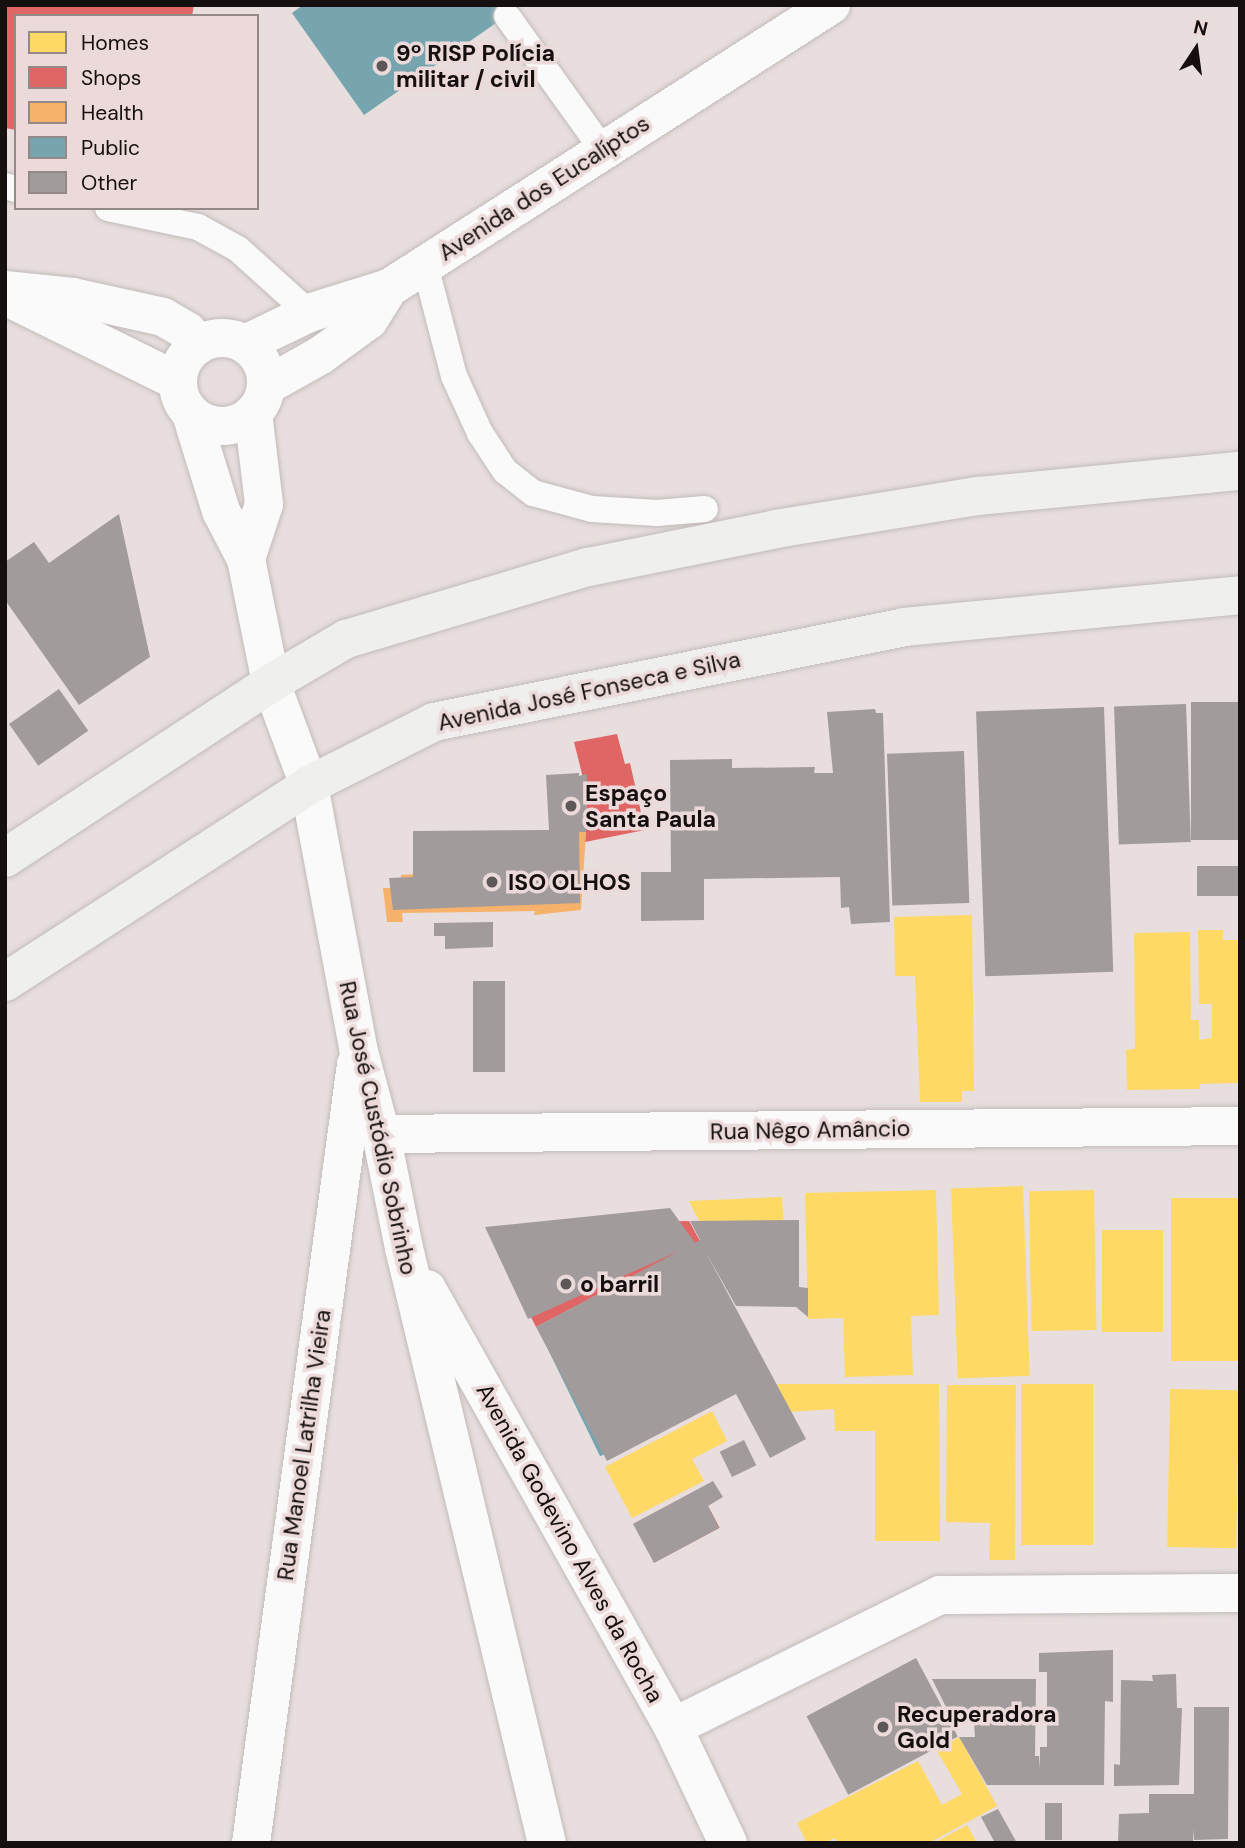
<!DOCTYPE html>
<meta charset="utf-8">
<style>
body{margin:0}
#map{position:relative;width:1245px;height:1848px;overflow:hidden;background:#e7dedd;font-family:"DM Sans",sans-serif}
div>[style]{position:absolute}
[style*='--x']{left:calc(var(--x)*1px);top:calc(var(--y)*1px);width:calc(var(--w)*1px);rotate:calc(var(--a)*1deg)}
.homes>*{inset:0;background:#ffd966;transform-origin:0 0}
.shops>*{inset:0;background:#e06666;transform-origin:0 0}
.health>*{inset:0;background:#f6b26b}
.public>*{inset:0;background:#76a5af;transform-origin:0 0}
.building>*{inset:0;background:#a29b9b;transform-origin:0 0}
.roads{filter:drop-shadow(0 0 2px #c2bbba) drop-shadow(0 0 2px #c2bbba)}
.service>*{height:26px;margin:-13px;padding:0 13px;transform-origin:13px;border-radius:13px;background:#fbfafa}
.minor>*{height:38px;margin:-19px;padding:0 19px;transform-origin:19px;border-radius:19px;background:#fbfafa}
.tertiary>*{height:38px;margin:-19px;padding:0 19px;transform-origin:19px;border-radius:19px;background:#fbfafa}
.tertiary>.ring{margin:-19px;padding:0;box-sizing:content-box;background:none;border:38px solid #fbfafa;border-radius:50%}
.secondary>*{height:38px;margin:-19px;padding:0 19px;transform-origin:19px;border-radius:19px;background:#efefed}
.dots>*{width:19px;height:19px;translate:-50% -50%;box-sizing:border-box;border:4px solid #ebdad9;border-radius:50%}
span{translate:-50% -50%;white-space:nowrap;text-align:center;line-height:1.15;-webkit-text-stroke:7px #ebdad9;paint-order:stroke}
.poi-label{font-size:23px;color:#150f0f;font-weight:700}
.left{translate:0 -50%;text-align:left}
.street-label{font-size:23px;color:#150f0f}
.frame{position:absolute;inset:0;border:7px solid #150f0f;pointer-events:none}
.legend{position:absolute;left:14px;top:14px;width:245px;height:196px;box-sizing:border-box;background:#ebdad9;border:2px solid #958988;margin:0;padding:9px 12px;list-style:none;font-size:21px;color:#150f0f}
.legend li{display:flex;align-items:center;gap:14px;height:35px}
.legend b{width:35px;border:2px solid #958988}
.north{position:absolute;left:1161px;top:14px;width:70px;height:70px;-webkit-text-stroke:5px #ebdad9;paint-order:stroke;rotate:13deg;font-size:19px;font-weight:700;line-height:28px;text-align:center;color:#150f0f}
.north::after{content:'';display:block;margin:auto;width:24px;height:32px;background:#150f0f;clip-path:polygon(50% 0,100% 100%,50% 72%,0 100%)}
</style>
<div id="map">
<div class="homes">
<div style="clip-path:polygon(972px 915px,974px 1091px,962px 1091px,962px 1102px,920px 1102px,915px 976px,895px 976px,894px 917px)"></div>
<div style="clip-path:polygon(1198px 930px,1223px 930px,1223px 940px,1240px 940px,1240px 1083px,1200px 1084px,1200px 1089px,1127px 1090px,1126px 1050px,1135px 1049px,1134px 933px,1190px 932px,1191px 1020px,1199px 1020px,1199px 1040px,1212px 1038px,1212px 1004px,1199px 1004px)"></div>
<div style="left:1023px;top:1186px;width:190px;height:72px;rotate:88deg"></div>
<div style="clip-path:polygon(936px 1190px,939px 1315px,911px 1316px,913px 1375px,845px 1377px,843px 1318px,808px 1319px,805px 1193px)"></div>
<div style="left:1094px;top:1190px;width:140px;height:65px;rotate:89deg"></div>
<div style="clip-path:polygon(782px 1197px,788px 1291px,737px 1295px,689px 1201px)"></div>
<div style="left:1240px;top:1198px;width:163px;height:69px;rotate:90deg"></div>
<div style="left:1102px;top:1230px;width:61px;height:102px"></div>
<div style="clip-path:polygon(777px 1384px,939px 1384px,940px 1541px,875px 1541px,875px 1431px,835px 1431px,834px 1409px,789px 1412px)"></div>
<div style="left:1021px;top:1384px;width:72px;height:161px"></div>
<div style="clip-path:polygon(947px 1385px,1016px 1385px,1015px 1560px,989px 1560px,990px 1523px,946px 1522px)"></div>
<div style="left:1170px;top:1389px;width:69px;height:158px;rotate:1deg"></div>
<div style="clip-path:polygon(712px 1411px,727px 1441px,692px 1459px,704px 1481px,632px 1518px,605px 1467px)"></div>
<div style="clip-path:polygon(959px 1737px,997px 1806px,929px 1843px,838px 1843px,835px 1838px,825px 1843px,807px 1843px,797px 1823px,918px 1761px,942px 1805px,962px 1794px,937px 1751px)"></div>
<div style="clip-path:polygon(967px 1825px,977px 1843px,934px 1843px)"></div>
</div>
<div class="shops">
<div style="clip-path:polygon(5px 5px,194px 5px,192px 16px,16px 16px,16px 130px,5px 128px)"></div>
<div style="clip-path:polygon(617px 734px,625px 764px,630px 763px,645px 830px,585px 842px,587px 794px,574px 742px)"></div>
<div style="clip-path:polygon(689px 1221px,700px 1241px,536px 1327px,492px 1240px,499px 1226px)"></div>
<div style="left:699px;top:1489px;width:44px;height:74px;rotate:62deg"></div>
</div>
<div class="health">
<div style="clip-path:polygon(586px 832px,581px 910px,534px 915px,535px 911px,402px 913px,403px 922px,387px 922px,383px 888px,401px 888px,401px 875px,417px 874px,419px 833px)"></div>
</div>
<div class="public">
<div style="clip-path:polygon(303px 5px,522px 5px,364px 115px,292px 13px)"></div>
<div style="left:701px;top:1248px;width:143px;height:182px;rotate:64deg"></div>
</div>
<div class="building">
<div style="clip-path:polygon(119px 514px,150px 657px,79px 705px,5px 600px,5px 562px,34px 542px,49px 563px)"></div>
<div style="left:59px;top:689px;width:51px;height:61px;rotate:55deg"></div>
<div style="left:1240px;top:702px;width:138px;height:49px;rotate:90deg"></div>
<div style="left:1186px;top:704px;width:138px;height:72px;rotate:88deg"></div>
<div style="left:1104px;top:707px;width:265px;height:128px;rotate:88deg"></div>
<div style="clip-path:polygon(875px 709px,876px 713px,883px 713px,890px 922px,851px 924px,849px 907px,841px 908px,840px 877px,704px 879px,704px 920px,641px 921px,641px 872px,671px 872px,670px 760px,732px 759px,732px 768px,815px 767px,814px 773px,833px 773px,827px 712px)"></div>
<div style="left:964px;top:751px;width:152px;height:77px;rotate:88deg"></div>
<div style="clip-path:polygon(579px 773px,579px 776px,587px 774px,586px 832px,579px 832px,580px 903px,393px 910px,389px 878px,413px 877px,413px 831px,549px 830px,546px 775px)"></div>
<div style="left:1240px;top:866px;width:30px;height:43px;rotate:90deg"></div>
<div style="clip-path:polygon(493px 922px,493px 947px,445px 949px,445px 936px,434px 936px,434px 923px)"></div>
<div style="left:473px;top:981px;width:32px;height:91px"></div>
<div style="clip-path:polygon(670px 1208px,695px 1243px,700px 1240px,690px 1221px,799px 1220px,799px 1287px,808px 1288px,808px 1317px,796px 1307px,736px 1306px,704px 1249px,806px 1439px,770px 1458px,736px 1394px,607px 1461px,536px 1327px,679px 1251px,528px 1319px,485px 1227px)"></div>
<div style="left:744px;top:1440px;width:28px;height:27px;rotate:64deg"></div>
<div style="clip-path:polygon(713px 1481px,723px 1497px,708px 1506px,719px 1528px,654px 1563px,633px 1524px)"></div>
<div style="clip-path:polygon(1113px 1650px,1113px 1702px,1105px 1701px,1104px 1785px,987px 1785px,959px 1737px,975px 1737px,974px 1723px,954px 1723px,932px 1679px,1036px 1679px,1035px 1756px,1039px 1756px,1040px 1769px,1040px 1747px,1047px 1747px,1047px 1672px,1039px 1672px,1039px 1653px)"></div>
<div style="left:916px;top:1658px;width:89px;height:124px;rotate:62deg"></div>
<div style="clip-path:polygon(1176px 1674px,1177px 1708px,1182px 1708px,1179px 1785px,1114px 1786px,1114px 1764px,1120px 1765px,1121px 1680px,1153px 1681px,1152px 1675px)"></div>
<div style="clip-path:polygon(1194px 1707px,1229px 1707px,1228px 1839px,1194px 1840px,1193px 1829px,1193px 1842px,1118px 1843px,1119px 1814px,1149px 1813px,1149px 1794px,1194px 1794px)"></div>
<div style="left:1045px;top:1803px;width:17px;height:37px"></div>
<div style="clip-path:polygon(998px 1809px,1017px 1843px,995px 1843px,981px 1817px)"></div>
</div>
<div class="roads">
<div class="service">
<div style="--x:507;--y:16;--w:165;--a:54.4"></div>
<div style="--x:5;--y:186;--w:11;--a:15"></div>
<div style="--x:108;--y:208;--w:92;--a:11.9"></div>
<div style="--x:198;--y:227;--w:46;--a:28.8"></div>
<div style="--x:238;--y:249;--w:96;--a:42"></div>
<div style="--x:425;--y:265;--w:115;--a:75.4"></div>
<div style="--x:454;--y:376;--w:63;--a:65.5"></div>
<div style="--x:480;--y:433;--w:45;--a:56.7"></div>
<div style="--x:505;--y:471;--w:36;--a:38"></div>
<div style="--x:533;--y:493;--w:61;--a:15.2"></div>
<div style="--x:592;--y:509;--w:65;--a:3.5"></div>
<div style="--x:657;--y:513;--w:48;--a:-4.8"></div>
</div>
<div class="minor">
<div style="--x:245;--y:344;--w:71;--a:-25.8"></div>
<div style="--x:309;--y:313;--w:84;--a:-17.4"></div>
<div style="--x:389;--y:288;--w:525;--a:-32.63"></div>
<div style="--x:266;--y:386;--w:63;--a:-29.4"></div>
<div style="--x:321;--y:355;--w:59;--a:-36.1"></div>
<div style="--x:369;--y:320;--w:38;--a:-58"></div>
<div style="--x:309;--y:785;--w:268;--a:79.4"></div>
<div style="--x:358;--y:1048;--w:89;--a:75"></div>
<div style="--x:381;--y:1134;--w:116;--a:78.6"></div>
<div style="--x:404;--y:1248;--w:612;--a:76.49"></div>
<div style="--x:381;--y:1134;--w:859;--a:-0.53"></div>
<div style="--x:427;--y:1289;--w:502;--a:60.68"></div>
<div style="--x:673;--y:1727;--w:128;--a:64.6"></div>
<div style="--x:673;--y:1727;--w:298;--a:-26.3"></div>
<div style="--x:940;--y:1595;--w:300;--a:-0.4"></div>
<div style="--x:251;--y:1843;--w:786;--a:-82.32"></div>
</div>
<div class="tertiary">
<div style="--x:5;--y:290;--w:68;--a:5.9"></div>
<div style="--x:73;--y:297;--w:92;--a:12.5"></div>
<div style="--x:163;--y:317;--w:28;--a:30"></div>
<div style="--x:187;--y:331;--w:18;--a:52"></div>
<div style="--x:13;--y:300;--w:183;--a:26.3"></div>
<div class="ring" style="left:178px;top:338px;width:50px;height:50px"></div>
<div style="--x:253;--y:413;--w:92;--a:83.1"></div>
<div style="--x:264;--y:504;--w:58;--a:108.1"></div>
<div style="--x:246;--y:559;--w:126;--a:78.6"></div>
<div style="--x:271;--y:683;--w:109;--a:69.6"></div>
<div style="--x:191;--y:414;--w:102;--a:72.8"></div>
<div style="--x:221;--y:511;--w:54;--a:62.5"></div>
</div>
<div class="secondary">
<div style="--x:5;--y:858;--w:318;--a:-33.3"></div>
<div style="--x:271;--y:683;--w:87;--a:-30.4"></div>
<div style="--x:346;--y:639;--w:252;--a:-16.6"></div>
<div style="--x:588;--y:567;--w:192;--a:-11.4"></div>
<div style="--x:776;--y:529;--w:205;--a:-9.3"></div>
<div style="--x:978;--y:496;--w:263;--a:-5.5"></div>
<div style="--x:5;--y:982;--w:362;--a:-32.9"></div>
<div style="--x:309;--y:785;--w:140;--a:-26.7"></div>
<div style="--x:434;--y:722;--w:480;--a:-11.4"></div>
<div style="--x:904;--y:627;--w:338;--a:-5.4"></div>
</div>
</div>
<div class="dots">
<div style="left:382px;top:66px;background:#5e5757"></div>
<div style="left:571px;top:806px;background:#5e5757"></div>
<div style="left:492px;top:882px;background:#5e5757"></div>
<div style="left:566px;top:1284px;background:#5e5757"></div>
<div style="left:883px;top:1727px;background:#5e5757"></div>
</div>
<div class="poi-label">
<span class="left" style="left:396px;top:66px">9º RISP Polícia<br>militar / civil</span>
<span class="left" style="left:585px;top:806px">Espaço<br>Santa Paula</span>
<span class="left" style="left:508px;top:882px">ISO OLHOS</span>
<span class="left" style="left:580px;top:1284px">o barril</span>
<span class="left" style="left:897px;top:1727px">Recuperadora<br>Gold</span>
</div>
<div class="street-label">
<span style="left:544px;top:188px;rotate:-33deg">Avenida dos Eucalíptos</span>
<span style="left:589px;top:691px;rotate:-12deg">Avenida José Fonseca e Silva</span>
<span style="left:378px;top:1128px;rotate:78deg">Rua José Custódio Sobrinho</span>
<span style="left:810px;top:1130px;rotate:-1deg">Rua Nêgo Amâncio</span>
<span style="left:304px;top:1445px;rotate:-82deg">Rua Manoel Latrilha Vieira</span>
<span style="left:570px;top:1543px;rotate:61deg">Avenida Godevino Alves da Rocha</span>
</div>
<div class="frame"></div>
<ul class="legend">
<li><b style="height:19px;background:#ffd966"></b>Homes</li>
<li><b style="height:19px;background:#e06666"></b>Shops</li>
<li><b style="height:19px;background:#f6b26b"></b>Health</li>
<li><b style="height:19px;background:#76a5af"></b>Public</li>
<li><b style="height:19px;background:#a29b9b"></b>Other</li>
</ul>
<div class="north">N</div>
</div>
